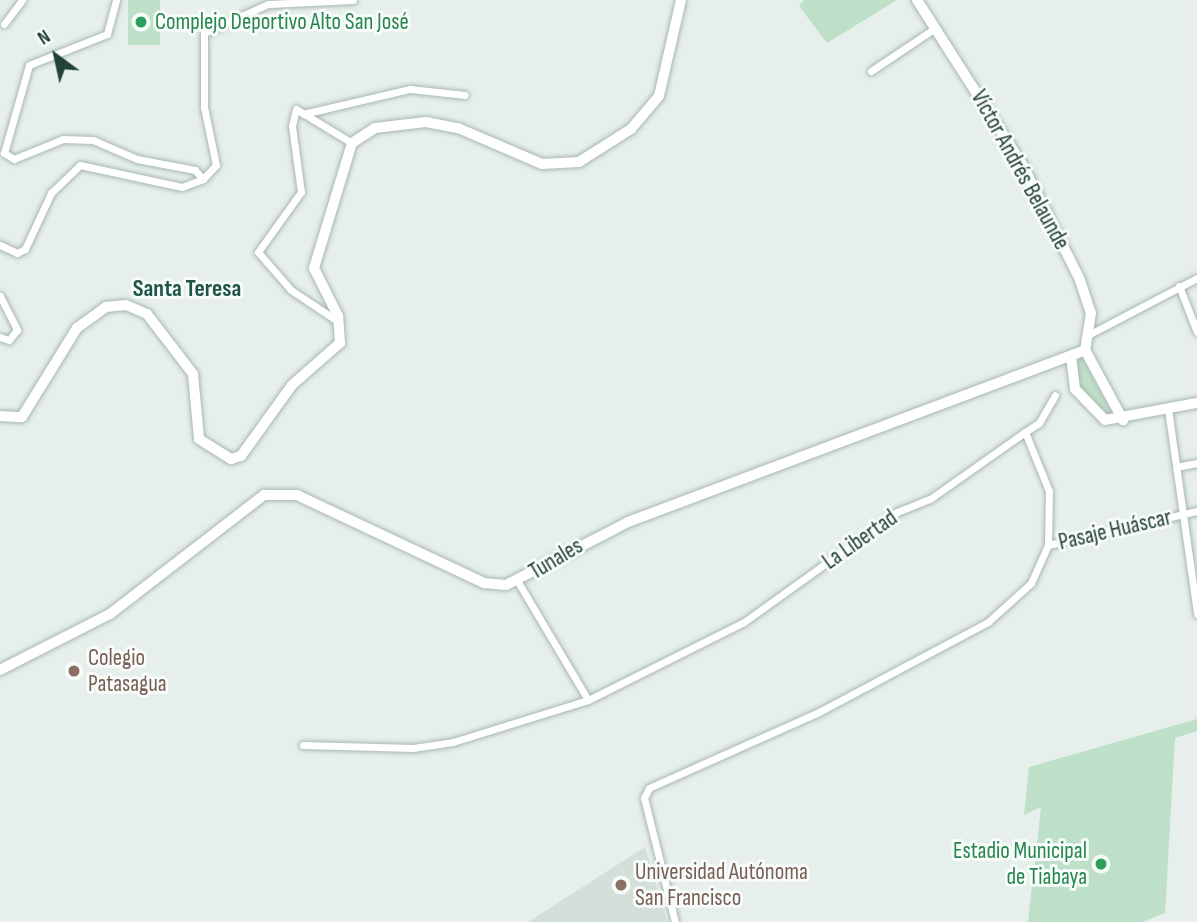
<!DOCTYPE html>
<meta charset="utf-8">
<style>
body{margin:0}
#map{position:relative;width:1197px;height:922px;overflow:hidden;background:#e6efeb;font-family:"Sofia Sans Condensed",sans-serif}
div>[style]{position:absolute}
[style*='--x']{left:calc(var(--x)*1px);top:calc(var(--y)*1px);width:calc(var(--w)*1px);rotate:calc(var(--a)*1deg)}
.built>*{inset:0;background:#d4dfda}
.green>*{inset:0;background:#bfe0c8;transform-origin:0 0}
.roads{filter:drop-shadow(0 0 2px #a8b8b2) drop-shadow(0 0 2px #a8b8b2)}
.street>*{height:7px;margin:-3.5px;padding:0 3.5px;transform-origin:3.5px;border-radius:3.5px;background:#fff}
.secondary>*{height:10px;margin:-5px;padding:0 5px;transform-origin:5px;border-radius:5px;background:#fff}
.dots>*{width:19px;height:19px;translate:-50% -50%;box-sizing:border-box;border:4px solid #f7fbf9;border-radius:50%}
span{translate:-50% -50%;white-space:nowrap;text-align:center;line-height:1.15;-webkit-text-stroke:6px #f7fbf9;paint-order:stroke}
.leisure-label{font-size:23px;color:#27864d}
.left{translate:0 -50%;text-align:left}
.right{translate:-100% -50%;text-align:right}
.street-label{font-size:23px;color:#24423a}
.education-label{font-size:23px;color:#785e54}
.neighbourhood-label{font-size:24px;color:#1f5548;font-weight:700}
.north{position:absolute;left:21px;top:21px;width:70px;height:70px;-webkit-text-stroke:5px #f7fbf9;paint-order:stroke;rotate:327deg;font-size:19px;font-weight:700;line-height:28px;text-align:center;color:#24423a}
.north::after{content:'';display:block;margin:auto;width:24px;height:32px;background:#24423a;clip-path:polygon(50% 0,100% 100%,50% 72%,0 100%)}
</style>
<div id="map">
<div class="built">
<div style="clip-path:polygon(645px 847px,667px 922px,528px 922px)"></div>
</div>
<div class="green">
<div style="left:128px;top:0;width:32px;height:45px"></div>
<div style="clip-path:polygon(804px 0,897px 0,827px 43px,799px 6px)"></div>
<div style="clip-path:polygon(1082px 358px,1111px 410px,1106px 417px,1080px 391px,1074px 361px)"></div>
<div style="clip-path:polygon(1197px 719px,1197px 731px,1175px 738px,1165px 913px,1142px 922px,1028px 922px,1041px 807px,1024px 815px,1029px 767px)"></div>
</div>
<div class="roads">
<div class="street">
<div style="--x:4;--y:24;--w:30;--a:-53"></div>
<div style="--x:871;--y:71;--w:77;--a:-33.9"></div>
<div style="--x:303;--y:114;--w:110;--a:-13.2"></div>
<div style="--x:410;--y:89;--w:55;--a:6.2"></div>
<div style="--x:203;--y:179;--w:19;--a:-47"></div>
<div style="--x:216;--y:165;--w:59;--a:-101.7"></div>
<div style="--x:204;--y:107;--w:74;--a:-90"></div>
<div style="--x:204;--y:33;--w:70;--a:-24.4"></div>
<div style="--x:268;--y:4;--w:85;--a:-2.7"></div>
<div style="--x:0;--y:245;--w:19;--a:25"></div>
<div style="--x:17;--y:253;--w:9;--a:-27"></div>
<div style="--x:25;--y:249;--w:62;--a:-65.1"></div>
<div style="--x:51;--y:193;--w:40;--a:-44"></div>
<div style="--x:80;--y:165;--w:104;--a:12.2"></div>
<div style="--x:182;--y:187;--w:22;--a:-21"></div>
<div style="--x:203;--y:179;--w:12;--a:-132"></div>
<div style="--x:195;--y:170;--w:59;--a:-169.3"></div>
<div style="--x:137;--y:159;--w:48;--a:-156.6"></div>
<div style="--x:93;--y:140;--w:30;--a:-178"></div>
<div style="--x:63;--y:139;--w:53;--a:157.8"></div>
<div style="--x:14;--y:159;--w:12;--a:-149"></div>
<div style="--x:4;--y:153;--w:91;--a:-74.1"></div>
<div style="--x:29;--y:65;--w:84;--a:-21.7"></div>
<div style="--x:107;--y:34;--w:35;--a:-75"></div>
<div style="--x:1179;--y:286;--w:49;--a:68.6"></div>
<div style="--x:0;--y:296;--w:38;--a:63"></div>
<div style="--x:17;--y:330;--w:13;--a:129"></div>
<div style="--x:9;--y:340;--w:9;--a:-162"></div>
<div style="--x:339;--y:322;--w:58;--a:-146.3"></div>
<div style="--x:291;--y:290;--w:50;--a:-131"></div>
<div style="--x:258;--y:252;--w:74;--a:-54.4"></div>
<div style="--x:301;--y:192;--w:67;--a:-97.8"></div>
<div style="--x:292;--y:126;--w:17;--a:-77"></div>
<div style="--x:296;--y:109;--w:66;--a:31.3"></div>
<div style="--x:1090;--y:334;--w:121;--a:-27.6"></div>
<div style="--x:1168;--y:409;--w:207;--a:81.9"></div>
<div style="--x:1025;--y:432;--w:17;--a:-33"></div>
<div style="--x:1039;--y:423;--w:32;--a:-60"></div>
<div style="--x:1176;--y:467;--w:21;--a:-11"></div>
<div style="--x:518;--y:582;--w:137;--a:59.3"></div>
<div style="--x:303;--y:745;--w:110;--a:1.6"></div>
<div style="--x:413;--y:748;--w:40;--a:-8.5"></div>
<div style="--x:453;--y:742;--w:141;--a:-17.3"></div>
<div style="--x:588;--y:700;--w:174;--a:-26.6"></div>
<div style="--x:744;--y:622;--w:188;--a:-35.7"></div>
<div style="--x:897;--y:512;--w:35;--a:-22"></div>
<div style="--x:930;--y:499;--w:116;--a:-35.2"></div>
<div style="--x:1025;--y:432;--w:64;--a:67.9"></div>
<div style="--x:1049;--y:491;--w:54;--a:91.1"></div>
<div style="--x:675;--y:922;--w:128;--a:-104"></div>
<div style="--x:644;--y:798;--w:11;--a:-63"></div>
<div style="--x:649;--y:788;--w:184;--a:-24.1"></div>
<div style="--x:817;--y:713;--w:194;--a:-28"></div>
<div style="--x:988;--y:622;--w:58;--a:-42.2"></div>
<div style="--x:1031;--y:583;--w:42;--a:-65.9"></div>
<div style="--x:1048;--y:545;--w:153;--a:-12.9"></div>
</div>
<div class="secondary">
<div style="--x:917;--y:0;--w:197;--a:57.4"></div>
<div style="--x:1023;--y:166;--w:127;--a:63.4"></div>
<div style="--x:1080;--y:280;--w:35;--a:72"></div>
<div style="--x:1091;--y:313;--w:37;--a:99"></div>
<div style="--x:1085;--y:350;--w:80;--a:61.5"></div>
<div style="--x:1071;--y:356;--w:33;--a:83"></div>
<div style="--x:1075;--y:389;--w:43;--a:45.9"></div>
<div style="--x:1105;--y:420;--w:94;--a:-10.5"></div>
<div style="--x:0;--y:416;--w:22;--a:3"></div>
<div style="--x:22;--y:417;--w:105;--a:-58.3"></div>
<div style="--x:77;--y:328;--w:36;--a:-36"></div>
<div style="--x:106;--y:307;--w:20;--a:-6"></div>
<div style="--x:126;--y:305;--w:23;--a:23"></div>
<div style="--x:147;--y:314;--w:76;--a:52.5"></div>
<div style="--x:193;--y:374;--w:65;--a:84.7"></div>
<div style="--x:199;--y:439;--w:38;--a:32"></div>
<div style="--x:231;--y:459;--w:10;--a:-17"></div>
<div style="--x:241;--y:456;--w:87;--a:-54.3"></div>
<div style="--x:292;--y:385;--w:64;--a:-41.2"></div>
<div style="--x:340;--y:343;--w:27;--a:-94"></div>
<div style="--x:338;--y:316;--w:54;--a:-116.6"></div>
<div style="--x:314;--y:268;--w:131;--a:-73.1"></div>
<div style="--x:352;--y:143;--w:27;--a:-33"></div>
<div style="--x:375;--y:128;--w:51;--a:-6.7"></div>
<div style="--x:426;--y:122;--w:33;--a:11"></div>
<div style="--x:458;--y:128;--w:91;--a:23.2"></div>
<div style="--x:542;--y:164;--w:37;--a:-3"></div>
<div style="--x:579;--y:162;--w:62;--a:-32.4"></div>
<div style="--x:631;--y:129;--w:43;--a:-49.7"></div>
<div style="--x:659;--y:96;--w:98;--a:-77.1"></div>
<div style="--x:0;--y:670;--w:123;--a:-27"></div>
<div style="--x:110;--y:614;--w:195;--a:-37.7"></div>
<div style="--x:264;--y:495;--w:33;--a:0"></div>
<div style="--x:297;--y:495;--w:207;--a:25.2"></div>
<div style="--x:484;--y:583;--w:22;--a:5"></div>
<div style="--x:506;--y:585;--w:137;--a:-27.3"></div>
<div style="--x:628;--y:522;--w:488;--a:-20.6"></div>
</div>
</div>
<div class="dots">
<div style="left:141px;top:22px;background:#2e9e5b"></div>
<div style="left:74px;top:671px;background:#8d6e63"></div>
<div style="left:1101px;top:864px;background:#2e9e5b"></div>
<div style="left:621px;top:885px;background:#8d6e63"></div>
</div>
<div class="leisure-label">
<span class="left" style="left:155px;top:22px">Complejo Deportivo Alto San José</span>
<span class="right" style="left:1087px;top:864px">Estadio Municipal<br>de Tiabaya</span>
</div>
<div class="street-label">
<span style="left:1020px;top:170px;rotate:61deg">Víctor Andrés Belaunde</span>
<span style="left:1115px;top:530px;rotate:-13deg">Pasaje Huáscar</span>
<span style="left:860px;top:540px;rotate:-35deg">La Libertad</span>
<span style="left:556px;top:559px;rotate:-31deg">Tunales</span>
</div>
<div class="education-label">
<span class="left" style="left:88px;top:671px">Colegio<br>Patasagua</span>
<span class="left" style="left:635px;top:885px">Universidad Autónoma<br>San Francisco</span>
</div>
<div class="neighbourhood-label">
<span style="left:187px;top:289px">Santa Teresa</span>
</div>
<div class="north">N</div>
</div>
